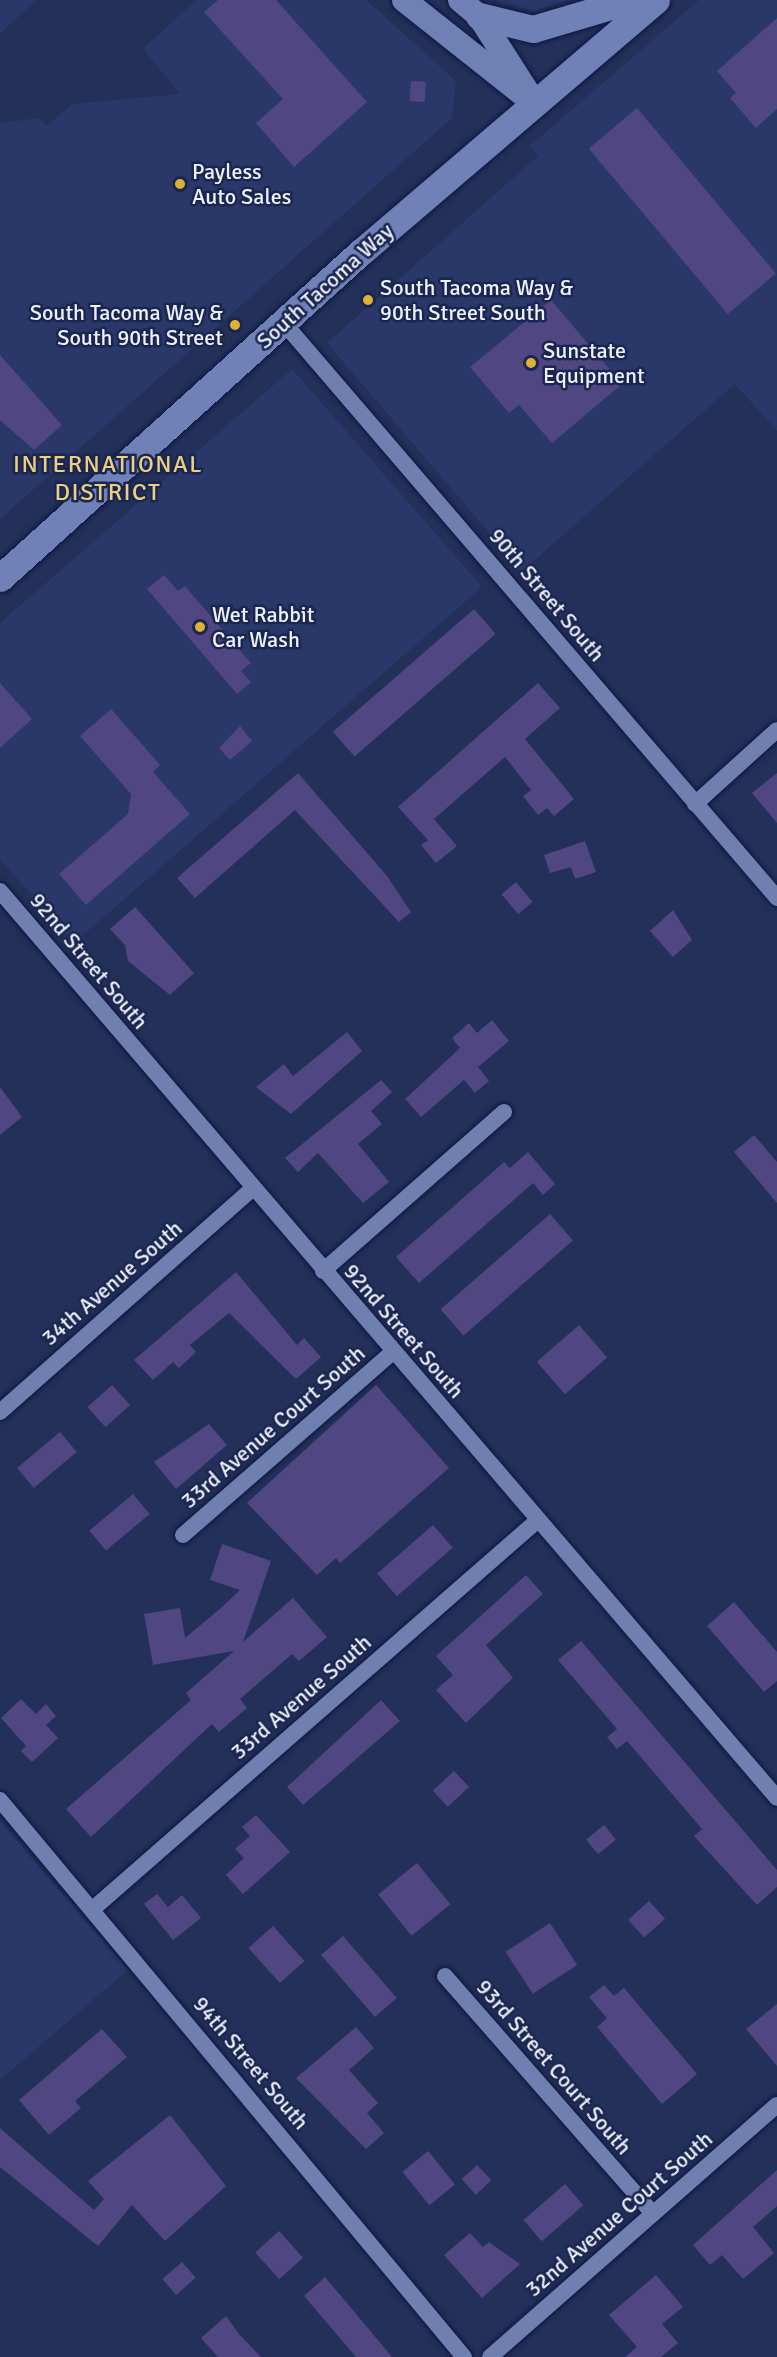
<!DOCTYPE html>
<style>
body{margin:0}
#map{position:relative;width:777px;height:2357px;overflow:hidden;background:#23305a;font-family:Signika,sans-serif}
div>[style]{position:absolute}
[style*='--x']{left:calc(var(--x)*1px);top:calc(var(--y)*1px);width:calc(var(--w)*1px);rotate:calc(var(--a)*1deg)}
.built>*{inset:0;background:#293869}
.building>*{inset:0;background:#4f4682;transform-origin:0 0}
.roads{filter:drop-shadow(0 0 2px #0d163e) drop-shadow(0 0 2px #0d163e)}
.street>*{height:16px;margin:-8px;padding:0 8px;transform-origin:8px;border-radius:8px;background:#6e7fb0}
.secondary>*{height:24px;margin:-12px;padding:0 12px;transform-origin:12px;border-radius:12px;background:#6e80b4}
.primary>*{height:27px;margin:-13.5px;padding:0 13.5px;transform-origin:13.5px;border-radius:13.5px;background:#6f81b7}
.dots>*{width:16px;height:16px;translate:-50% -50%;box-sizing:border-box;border:3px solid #1a264f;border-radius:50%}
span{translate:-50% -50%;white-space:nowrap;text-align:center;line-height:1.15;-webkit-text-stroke:5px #1a264f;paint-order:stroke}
.poi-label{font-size:22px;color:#edf1fc}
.left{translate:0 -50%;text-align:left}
.right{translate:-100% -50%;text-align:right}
.street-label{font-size:22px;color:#edf1fc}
.neighbourhood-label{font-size:24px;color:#eccf83;letter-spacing:1.5px}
</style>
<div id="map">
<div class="built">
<div style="clip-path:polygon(0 0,36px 0,0 34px)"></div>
<div style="clip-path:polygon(196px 0,366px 0,456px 81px,452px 118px,0 519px,0 123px,39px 118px,47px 126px,72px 104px,180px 94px,143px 49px)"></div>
<div style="clip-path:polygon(496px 0,567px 0,534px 11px)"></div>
<div style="clip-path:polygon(699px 0,777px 0,777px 431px,735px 384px,522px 571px,327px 343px,538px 156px,530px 146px)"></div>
<div style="clip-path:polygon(292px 369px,482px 587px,74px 943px,0 859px,0 623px)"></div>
<div style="clip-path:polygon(0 1821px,128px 1970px,0 2080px)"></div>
</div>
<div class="building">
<div style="clip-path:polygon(218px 0,276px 0,367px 102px,294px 167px,256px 123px,283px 99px,204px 12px)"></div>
<div style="clip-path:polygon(777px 18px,777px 109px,756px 128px,730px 98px,736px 93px,717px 71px)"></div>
<div style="left:411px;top:81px;width:15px;height:20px;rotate:4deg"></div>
<div style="left:637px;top:108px;width:216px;height:63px;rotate:50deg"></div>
<div style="clip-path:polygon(551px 300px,622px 384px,552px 443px,519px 405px,509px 413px,470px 367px)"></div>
<div style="clip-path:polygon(0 355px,62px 425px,34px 450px,0 420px)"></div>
<div style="clip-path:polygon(164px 575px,178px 591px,185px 586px,251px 663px,241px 671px,251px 682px,237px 694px,147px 589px)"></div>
<div style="left:474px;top:609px;width:33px;height:187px;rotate:49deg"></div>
<div style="clip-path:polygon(0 683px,32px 719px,0 748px)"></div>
<div style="clip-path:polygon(538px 683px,560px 708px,525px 739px,574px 799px,554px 816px,547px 808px,538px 815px,523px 796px,531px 790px,505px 757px,434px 819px,457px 846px,436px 863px,421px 845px,428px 840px,398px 807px)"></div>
<div style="clip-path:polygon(111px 709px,160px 765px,153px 772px,190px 814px,86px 905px,59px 874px,128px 814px,131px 794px,80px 736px)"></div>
<div style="clip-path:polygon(240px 726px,252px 741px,230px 760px,219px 748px)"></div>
<div style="clip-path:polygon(298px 773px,387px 876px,411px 912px,399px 922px,295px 810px,195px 898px,177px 878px)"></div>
<div style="clip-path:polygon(777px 773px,777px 823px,752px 793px)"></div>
<div style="clip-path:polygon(585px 841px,596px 872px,575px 879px,571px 867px,550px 873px,544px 855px)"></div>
<div style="left:516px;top:882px;width:26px;height:19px;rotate:50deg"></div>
<div style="clip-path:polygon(135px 907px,194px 973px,170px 995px,128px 961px,125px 945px,110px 929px)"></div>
<div style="clip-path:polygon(673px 910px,692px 940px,673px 957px,650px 931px)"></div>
<div style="clip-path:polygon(492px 1020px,509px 1041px,478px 1067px,489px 1081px,475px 1093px,464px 1080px,421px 1117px,405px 1099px,460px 1048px,452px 1038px,469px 1023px,477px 1033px)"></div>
<div style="clip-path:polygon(347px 1032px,362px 1051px,291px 1114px,256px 1087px,284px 1064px,293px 1076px)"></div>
<div style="clip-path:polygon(381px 1080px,392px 1092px,371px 1111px,382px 1124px,358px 1144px,389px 1182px,363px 1203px,318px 1153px,298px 1172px,285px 1158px)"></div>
<div style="clip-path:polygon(0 1087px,22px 1117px,0 1135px)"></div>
<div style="clip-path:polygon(754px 1135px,777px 1162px,777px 1203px,734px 1152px)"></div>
<div style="clip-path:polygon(528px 1152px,555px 1184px,543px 1195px,533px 1183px,419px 1283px,396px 1257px,504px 1162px,510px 1168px)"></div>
<div style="left:550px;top:1214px;width:35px;height:145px;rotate:49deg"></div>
<div style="clip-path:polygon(236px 1272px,297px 1345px,304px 1338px,321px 1357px,296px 1379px,229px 1313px,190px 1345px,196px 1352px,179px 1368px,173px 1362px,153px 1380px,134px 1360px)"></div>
<div style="left:579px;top:1325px;width:43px;height:56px;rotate:49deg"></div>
<div style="left:112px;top:1385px;width:27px;height:33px;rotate:48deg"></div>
<div style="clip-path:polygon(376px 1385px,449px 1468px,340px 1563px,336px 1558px,317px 1575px,247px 1503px)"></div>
<div style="clip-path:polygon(209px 1424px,227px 1445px,176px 1489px,154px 1462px)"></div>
<div style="left:60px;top:1432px;width:26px;height:56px;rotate:50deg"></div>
<div style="left:133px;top:1494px;width:26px;height:57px;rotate:50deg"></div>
<div style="left:433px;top:1525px;width:30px;height:74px;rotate:49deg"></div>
<div style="clip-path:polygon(222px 1544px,271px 1561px,243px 1642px,293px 1598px,327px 1637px,299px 1661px,292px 1654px,240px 1699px,247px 1708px,219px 1732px,212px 1724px,91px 1837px,66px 1809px,191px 1700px,186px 1693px,234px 1651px,153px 1665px,144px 1614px,180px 1608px,185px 1638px,221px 1608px,240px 1590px,210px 1580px)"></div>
<div style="clip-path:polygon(526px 1575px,543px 1594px,486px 1645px,513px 1678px,466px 1723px,436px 1690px,453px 1675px,436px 1656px)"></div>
<div style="clip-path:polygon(734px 1602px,777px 1652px,777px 1681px,764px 1692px,707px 1626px)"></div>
<div style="clip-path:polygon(581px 1641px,777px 1870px,777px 1887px,757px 1905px,694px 1836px,702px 1829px,627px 1741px,617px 1749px,607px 1737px,617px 1729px,558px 1660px)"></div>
<div style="clip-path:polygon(21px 1699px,36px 1714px,46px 1704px,56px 1716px,46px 1725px,58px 1738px,32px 1762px,21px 1751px,26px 1746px,1px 1718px)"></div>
<div style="clip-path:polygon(381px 1700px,400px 1721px,303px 1805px,287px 1787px)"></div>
<div style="left:454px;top:1771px;width:22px;height:29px;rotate:47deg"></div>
<div style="clip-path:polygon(256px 1815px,290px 1852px,243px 1894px,226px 1875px,244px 1858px,235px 1849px,250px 1836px,242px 1827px)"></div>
<div style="left:604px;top:1825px;width:19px;height:23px;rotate:51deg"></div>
<div style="left:417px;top:1863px;width:53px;height:50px;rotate:51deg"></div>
<div style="clip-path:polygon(157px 1894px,168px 1907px,182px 1895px,201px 1918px,173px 1940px,144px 1904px)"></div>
<div style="left:649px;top:1901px;width:24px;height:28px;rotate:48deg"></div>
<div style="left:550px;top:1923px;width:50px;height:53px;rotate:57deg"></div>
<div style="left:273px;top:1926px;width:47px;height:33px;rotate:48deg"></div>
<div style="left:343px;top:1936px;width:82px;height:29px;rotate:49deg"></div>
<div style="clip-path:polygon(604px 1985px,614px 1996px,624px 1988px,697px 2074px,662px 2104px,597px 2027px,607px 2018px,589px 1997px)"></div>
<div style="clip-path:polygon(777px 2004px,777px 2066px,746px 2029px)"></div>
<div style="clip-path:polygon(356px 2027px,374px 2048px,349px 2070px,378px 2103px,367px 2113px,384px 2133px,366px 2149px,296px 2078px)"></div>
<div style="clip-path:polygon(102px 2029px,127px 2057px,75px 2101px,81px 2108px,49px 2135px,19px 2100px)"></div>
<div style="clip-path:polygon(170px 2115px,226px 2186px,165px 2241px,132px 2205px,98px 2246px,0 2167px,0 2128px,94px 2210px,104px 2199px,88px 2181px)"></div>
<div style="left:428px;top:2151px;width:43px;height:33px;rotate:51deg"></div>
<div style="left:477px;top:2165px;width:21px;height:21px;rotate:47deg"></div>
<div style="clip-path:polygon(777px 2170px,777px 2206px,753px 2227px,774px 2253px,743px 2279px,722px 2255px,710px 2265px,693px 2245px)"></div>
<div style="left:565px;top:2184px;width:28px;height:55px;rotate:49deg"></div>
<div style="left:279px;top:2231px;width:36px;height:32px;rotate:48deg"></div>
<div style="clip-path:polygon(470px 2233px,483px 2247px,489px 2242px,520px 2264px,482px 2298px,444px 2255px)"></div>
<div style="left:182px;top:2262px;width:21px;height:26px;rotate:49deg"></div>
<div style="clip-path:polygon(656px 2275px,683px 2307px,662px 2324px,678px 2343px,661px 2357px,625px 2357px,637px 2347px,609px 2315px)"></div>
<div style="clip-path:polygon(325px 2277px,357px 2315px,392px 2357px,356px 2357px,304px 2296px)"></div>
<div style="clip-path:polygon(226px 2316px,239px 2334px,261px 2357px,218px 2357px,201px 2338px)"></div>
</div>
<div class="roads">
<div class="street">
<div style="--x:283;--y:322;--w:759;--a:49.38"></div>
<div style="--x:695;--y:804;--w:110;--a:-42.1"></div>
<div style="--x:0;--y:891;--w:1194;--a:49.41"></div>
<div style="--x:323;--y:1271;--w:241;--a:-41.3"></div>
<div style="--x:0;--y:1412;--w:338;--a:-41.5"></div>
<div style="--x:183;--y:1535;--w:279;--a:-41.1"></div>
<div style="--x:0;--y:1800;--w:725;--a:50.2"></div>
<div style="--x:94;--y:1908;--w:590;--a:-41.15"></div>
<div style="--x:445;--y:1976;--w:316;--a:48.8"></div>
<div style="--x:490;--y:2357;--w:382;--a:-41.3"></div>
</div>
<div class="secondary">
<div style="--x:404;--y:0;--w:167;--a:38.4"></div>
<div style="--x:460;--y:0;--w:25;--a:40"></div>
<div style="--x:479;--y:16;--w:89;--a:57.4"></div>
</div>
<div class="primary">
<div style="--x:479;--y:16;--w:56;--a:13.5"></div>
<div style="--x:533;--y:29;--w:102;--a:-16.5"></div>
<div style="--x:0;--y:578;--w:486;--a:-42.1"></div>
<div style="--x:361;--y:252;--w:388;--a:-40.5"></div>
</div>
</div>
<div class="dots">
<div style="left:180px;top:184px;background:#ddb233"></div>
<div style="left:368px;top:300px;background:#ddb233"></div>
<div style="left:235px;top:325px;background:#ddb233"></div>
<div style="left:531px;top:363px;background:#ddb233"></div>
<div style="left:200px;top:627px;background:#ddb233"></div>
</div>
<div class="poi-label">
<span class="left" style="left:192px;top:184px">Payless<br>Auto Sales</span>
<span class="left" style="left:380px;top:300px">South Tacoma Way &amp;<br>90th Street South</span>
<span class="right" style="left:223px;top:325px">South Tacoma Way &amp;<br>South 90th Street</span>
<span class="left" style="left:543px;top:363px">Sunstate<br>Equipment</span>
<span class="left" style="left:212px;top:627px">Wet Rabbit<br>Car Wash</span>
</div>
<div class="street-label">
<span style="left:325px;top:286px;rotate:-42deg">South Tacoma Way</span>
<span style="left:547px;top:595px;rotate:50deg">90th Street South</span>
<span style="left:89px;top:961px;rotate:50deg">92nd Street South</span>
<span style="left:112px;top:1283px;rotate:-41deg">34th Avenue South</span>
<span style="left:404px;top:1331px;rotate:49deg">92nd Street South</span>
<span style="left:273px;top:1427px;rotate:-41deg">33rd Avenue Court South</span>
<span style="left:301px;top:1697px;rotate:-41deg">33rd Avenue South</span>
<span style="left:251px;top:2063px;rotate:50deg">94th Street South</span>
<span style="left:554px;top:2067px;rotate:49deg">93rd Street Court South</span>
<span style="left:619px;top:2214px;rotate:-41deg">32nd Avenue Court South</span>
</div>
<div class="neighbourhood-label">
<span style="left:108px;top:479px">INTERNATIONAL<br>DISTRICT</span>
</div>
</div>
